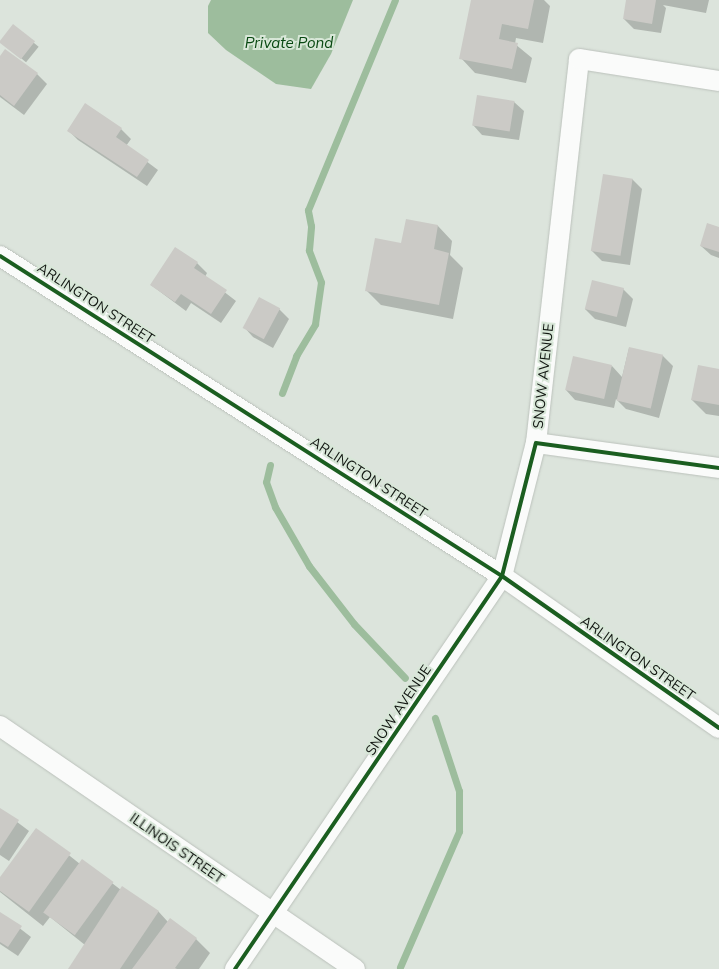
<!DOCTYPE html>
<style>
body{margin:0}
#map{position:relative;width:719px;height:969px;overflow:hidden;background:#dce4dc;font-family:Mulish,sans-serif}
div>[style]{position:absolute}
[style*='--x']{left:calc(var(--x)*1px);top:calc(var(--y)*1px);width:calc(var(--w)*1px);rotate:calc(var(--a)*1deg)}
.water>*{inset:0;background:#9dbd9d}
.shadow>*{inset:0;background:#0003;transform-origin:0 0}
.stream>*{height:7px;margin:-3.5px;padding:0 3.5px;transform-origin:3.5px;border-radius:3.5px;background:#9dbd9d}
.building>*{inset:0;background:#cbcac6;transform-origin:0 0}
.roads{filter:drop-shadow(0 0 1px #bbc1bb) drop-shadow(0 0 1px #bbc1bb)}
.street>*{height:20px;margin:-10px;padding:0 10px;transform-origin:10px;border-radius:10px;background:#fafbfa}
.cycleway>*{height:4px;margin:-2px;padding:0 2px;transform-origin:2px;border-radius:2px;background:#1b5e20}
span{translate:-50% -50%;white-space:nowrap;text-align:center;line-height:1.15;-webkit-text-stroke:4px #d8e7d8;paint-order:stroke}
.street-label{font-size:14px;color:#101510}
.water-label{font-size:15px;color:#084811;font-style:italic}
</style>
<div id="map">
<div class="water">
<div style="clip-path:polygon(211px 0,353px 0,331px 54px,311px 89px,276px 84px,226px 50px,208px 33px,208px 6px)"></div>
</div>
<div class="shadow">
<div style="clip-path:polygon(472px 0,544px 0,550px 6px,543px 43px,516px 38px,515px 44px,532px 58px,526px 83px,475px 73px,461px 58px)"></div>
<div style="clip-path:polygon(627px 0,709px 0,706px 13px,663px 5px,666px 8px,661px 33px,634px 29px,624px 19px)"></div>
<div style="left:13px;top:26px;width:33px;height:20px;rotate:39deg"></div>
<div style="clip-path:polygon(0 58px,37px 74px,47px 84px,24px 115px,0 97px)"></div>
<div style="clip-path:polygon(514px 102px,524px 111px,519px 140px,482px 135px,473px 125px)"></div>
<div style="clip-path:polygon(121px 129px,131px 139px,126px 146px,158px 170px,147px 186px,78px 140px,68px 130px)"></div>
<div style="clip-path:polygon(632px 179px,642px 189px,630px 265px,602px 261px,592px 251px)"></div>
<div style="clip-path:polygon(407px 220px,438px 226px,452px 241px,450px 255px,463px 268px,453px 319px,381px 305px,366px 290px,402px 244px)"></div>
<div style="clip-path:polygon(719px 228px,719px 258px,711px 255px,701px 246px)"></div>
<div style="clip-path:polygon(197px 263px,207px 273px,205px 277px,236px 301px,221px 323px,191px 303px,186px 311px,151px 285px)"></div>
<div style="clip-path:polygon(623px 289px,633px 299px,626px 327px,595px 319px,585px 309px)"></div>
<div style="clip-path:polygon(279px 309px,289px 319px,273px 348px,253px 337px,244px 327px)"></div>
<div style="clip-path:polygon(629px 348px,663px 356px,673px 366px,659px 418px,626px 409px,616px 399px,614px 408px,575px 400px,566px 390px,612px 366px,622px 377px)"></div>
<div style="clip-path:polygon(719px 370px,719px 416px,706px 414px,692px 400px)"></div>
<div style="clip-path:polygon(0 809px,29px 831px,9px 861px,0 855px)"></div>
<div style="clip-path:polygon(36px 829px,80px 864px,82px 860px,121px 890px,158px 911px,168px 922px,196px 939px,210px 953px,199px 969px,69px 969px,85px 945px,50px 917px,43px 926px,0 892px,0 879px)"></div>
<div style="clip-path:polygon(0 913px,31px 937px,18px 956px,0 944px)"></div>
</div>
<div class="stream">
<div style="--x:282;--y:393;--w:40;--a:-69"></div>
<div style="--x:296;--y:356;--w:37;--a:-59"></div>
<div style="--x:315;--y:324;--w:42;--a:-81.9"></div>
<div style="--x:321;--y:282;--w:34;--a:-111"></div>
<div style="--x:309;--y:250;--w:24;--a:-85"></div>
<div style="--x:311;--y:226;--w:16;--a:-101"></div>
<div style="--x:308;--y:210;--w:227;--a:-67.5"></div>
<div style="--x:270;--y:465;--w:17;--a:103"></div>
<div style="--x:266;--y:482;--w:27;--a:70"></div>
<div style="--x:275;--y:507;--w:68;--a:60"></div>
<div style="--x:309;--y:566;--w:73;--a:52.2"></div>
<div style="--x:354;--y:624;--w:74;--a:46.6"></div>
<div style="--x:400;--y:967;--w:148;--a:-66.5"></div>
<div style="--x:459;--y:831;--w:40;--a:-90"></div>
<div style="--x:459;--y:791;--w:77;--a:-108.2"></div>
</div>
<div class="building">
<div style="clip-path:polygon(471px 0,534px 0,528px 29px,502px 24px,499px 39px,518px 43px,512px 69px,459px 59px)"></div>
<div style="clip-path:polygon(626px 0,656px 0,652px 24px,623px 19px)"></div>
<div style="left:13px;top:24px;width:28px;height:23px;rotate:38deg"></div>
<div style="clip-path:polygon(5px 49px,38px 73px,14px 106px,0 95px,0 56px)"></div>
<div style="left:477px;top:95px;width:38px;height:31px;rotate:9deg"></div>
<div style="clip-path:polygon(85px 103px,122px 128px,116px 137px,149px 160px,137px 177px,67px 131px)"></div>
<div style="left:603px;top:174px;width:30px;height:78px;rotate:9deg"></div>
<div style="clip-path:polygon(406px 219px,438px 225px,434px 249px,449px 253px,439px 305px,365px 291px,375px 238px,401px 243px)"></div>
<div style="clip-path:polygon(707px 223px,719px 227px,719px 252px,700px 246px)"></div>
<div style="clip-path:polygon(175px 247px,198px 262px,194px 268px,227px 290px,211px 314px,181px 294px,175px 302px,150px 285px)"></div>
<div style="left:592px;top:280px;width:33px;height:30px;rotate:14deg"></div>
<div style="left:259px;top:297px;width:24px;height:35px;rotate:28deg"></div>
<div style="left:629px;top:347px;width:35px;height:55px;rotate:13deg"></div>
<div style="left:573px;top:356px;width:40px;height:35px;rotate:13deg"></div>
<div style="clip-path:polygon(698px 365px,719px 369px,719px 405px,691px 400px)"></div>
<div style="clip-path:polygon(0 808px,19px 820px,0 849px)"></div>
<div style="clip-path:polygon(36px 828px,71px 853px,29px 912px,0 891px,0 877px)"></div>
<div style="left:82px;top:859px;width:39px;height:66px;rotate:36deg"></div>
<div style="clip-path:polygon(122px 886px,159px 911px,120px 969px,68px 969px)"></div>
<div style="clip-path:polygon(0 912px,22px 926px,8px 947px,0 942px)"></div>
<div style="clip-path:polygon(170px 918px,197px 938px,175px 968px,177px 969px,132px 969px)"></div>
</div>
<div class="roads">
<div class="street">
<div style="--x:0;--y:256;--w:595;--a:32.52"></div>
<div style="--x:502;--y:576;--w:265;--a:35"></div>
<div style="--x:536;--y:443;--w:185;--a:7.8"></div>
<div style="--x:0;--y:726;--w:430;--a:34.4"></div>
<div style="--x:235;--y:969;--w:475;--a:-55.8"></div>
<div style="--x:502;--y:576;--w:137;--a:-75.7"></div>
<div style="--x:536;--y:443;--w:386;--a:-83.6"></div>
<div style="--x:579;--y:59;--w:142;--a:8.9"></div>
</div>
</div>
<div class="cycleway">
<div style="--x:0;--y:256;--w:595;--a:32.52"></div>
<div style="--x:502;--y:576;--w:265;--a:35"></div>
<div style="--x:235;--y:969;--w:475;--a:-55.8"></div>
<div style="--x:502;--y:576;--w:137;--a:-75.7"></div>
<div style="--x:536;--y:443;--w:185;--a:7.8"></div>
</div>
<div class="street-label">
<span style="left:96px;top:303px;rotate:33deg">ARLINGTON STREET</span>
<span style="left:543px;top:376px;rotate:-84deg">SNOW AVENUE</span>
<span style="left:369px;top:477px;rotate:33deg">ARLINGTON STREET</span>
<span style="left:638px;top:658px;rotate:35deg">ARLINGTON STREET</span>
<span style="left:398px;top:710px;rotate:-56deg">SNOW AVENUE</span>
<span style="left:177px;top:848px;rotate:35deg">ILLINOIS STREET</span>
</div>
<div class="water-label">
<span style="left:289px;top:43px">Private Pond</span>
</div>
</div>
